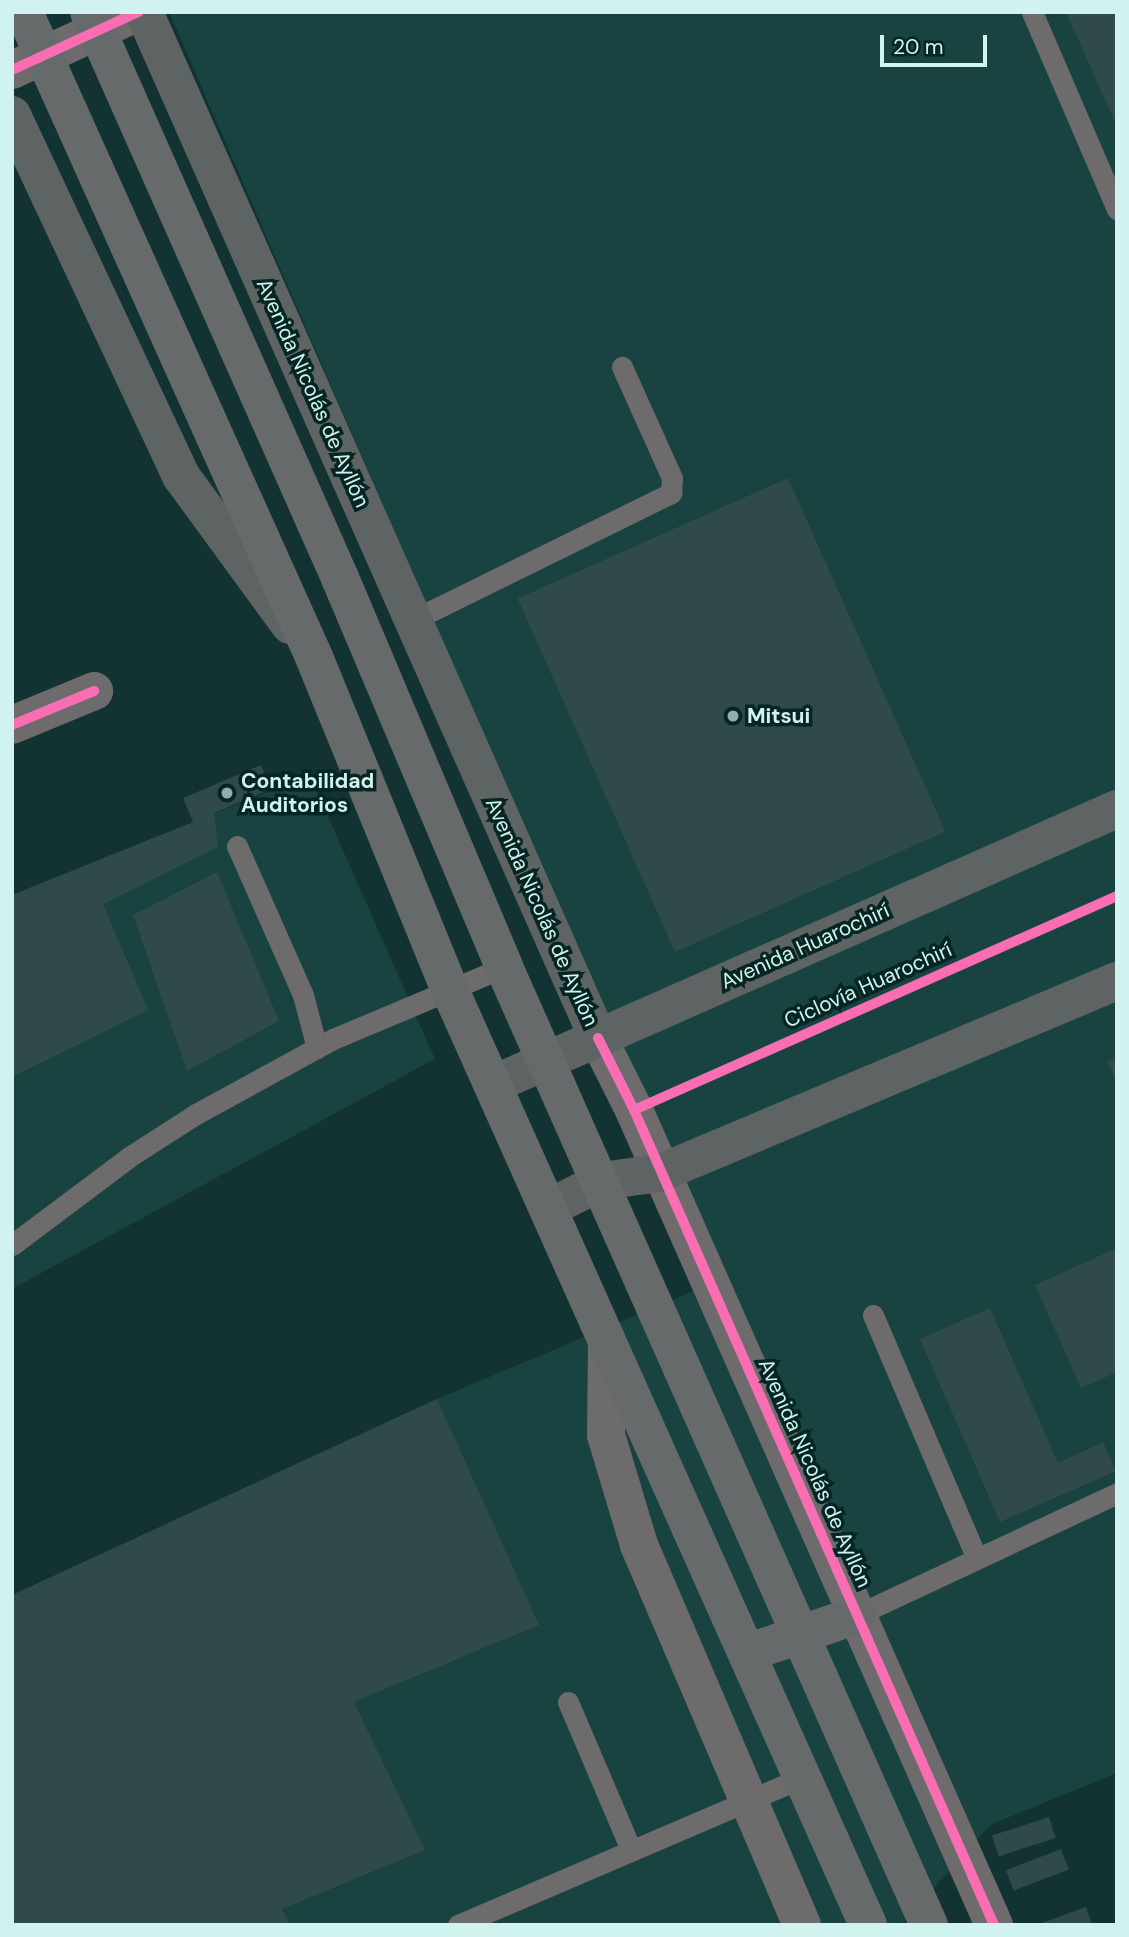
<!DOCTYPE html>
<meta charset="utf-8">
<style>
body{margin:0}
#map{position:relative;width:1129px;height:1937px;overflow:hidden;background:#123331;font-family:"DM Sans",sans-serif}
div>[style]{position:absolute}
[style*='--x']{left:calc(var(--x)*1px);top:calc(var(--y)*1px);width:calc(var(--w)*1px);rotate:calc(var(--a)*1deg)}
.built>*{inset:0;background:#184340}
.building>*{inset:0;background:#2f4a48;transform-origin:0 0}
.service>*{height:21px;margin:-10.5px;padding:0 10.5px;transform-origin:10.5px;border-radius:10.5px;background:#6e6b6c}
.minor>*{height:38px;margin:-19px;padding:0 19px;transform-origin:19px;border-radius:19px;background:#6e6b6c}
.tertiary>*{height:38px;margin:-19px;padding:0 19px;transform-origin:19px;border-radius:19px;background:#6e6b6c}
.secondary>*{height:38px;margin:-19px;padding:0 19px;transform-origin:19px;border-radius:19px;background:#5e6464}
.primary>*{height:38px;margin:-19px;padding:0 19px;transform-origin:19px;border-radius:19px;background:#666a6b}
.cycleway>*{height:10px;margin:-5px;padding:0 5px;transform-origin:5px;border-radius:5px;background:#f96db3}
.dots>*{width:19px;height:19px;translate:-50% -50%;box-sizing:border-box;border:4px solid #062523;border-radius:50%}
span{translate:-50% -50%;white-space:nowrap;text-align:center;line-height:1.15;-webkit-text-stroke:7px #062523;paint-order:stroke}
.street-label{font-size:21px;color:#d1f3ef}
.poi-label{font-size:21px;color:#d1f3ef;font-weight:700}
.left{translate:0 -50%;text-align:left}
.frame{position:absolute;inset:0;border:14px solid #d1f3ef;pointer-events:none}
.scale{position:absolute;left:880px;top:35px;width:107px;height:32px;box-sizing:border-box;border:4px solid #d1f3ef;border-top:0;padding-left:9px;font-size:21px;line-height:24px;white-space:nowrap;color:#d1f3ef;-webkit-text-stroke:5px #062523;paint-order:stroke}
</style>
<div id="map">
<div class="built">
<div style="clip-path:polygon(169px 12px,1117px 12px,1117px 1773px,990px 1825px,901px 1925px,12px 1925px,12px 1596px,437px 1399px,719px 1280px)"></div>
<div style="clip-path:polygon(310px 775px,435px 1059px,12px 1289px,12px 895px)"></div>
</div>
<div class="building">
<div style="clip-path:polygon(1066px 12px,1117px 12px,1117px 127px)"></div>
<div style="left:788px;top:478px;width:387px;height:296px;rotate:66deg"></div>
<div style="clip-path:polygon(261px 765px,271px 789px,214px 813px,218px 847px,103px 904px,148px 1010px,12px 1077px,12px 895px,193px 822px,183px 798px)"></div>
<div style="clip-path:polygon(217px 872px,279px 1021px,187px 1071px,133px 915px)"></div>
<div style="clip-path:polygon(1117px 1057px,1117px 1083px,1107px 1062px)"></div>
<div style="clip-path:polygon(1117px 1248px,1117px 1372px,1081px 1388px,1035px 1285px)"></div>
<div style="clip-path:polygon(990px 1308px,1058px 1463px,1103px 1442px,1116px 1471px,1000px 1522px,920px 1339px)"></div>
<div style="clip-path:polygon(437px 1399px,539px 1625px,354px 1702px,425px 1850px,282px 1909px,290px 1925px,16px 1925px,12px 1916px,12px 1595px)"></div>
<div style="left:1049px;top:1817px;width:22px;height:60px;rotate:72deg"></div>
<div style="left:1061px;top:1849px;width:22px;height:59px;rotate:69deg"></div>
<div style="clip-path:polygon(1086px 1907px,1092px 1925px,1039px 1925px,1039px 1924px)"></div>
</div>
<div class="service">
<div style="--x:1032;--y:12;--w:215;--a:66.7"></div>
<div style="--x:413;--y:620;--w:288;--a:-26.2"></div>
<div style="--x:671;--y:493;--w:15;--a:-86"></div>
<div style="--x:672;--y:478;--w:122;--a:-114.2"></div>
<div style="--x:237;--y:846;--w:163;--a:66.1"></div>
<div style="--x:303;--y:995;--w:55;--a:75.2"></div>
<div style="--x:12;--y:1245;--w:146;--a:-36.9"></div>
<div style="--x:129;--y:1157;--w:80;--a:-32.7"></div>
<div style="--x:196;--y:1114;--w:156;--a:-28.7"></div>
<div style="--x:333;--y:1039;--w:186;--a:-22.8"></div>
<div style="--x:873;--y:1315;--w:265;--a:66.9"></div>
<div style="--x:857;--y:1615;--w:287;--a:-25.1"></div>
<div style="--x:568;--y:1702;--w:161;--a:66.9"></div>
<div style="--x:458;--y:1925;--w:375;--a:-23.2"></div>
</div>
<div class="minor">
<div style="--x:12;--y:70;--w:139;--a:-24.7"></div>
<div style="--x:12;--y:725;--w:89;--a:-22.5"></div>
<div style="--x:748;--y:1799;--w:137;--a:66.8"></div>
</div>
<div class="tertiary">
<div style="--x:598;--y:1038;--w:80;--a:63.4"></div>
<div style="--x:634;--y:1110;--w:891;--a:66.17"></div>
<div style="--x:607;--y:1342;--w:93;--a:90.6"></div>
<div style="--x:606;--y:1435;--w:115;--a:73.3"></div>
<div style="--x:639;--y:1545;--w:276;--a:66.8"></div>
</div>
<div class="secondary">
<div style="--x:144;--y:12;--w:1122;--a:66.13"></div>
<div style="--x:12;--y:115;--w:399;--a:64.9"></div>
<div style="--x:181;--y:476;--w:185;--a:53.8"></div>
<div style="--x:494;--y:1084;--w:681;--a:-23.82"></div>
<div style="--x:549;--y:1208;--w:59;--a:-27"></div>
<div style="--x:602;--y:1181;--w:59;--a:-7.9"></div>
<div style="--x:660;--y:1173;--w:496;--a:-22.8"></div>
</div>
<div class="primary">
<div style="--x:24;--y:12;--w:707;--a:65.79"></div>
<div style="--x:314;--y:657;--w:360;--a:67.8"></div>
<div style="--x:450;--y:990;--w:1024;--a:65.91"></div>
<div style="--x:89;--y:12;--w:619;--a:66.08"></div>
<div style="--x:340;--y:578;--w:422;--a:67.1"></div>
<div style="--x:504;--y:967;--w:1048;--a:66.08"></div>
<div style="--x:747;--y:1653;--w:116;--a:-19.1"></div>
</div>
<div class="cycleway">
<div style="--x:12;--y:70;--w:139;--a:-24.7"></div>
<div style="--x:12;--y:725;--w:89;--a:-22.5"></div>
<div style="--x:598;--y:1038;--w:80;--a:63.4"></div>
<div style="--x:634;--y:1110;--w:891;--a:66.17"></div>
<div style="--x:634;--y:1110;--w:528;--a:-23.9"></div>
</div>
<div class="dots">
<div style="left:733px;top:716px;background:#8eb0ac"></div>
<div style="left:227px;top:793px;background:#8eb0ac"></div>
</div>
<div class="street-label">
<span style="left:313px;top:393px;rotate:66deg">Avenida Nicolás de Ayllón</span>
<span style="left:542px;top:912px;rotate:66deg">Avenida Nicolás de Ayllón</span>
<span style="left:805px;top:946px;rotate:-24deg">Avenida Huarochirí</span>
<span style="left:868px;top:985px;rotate:-24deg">Ciclovía Huarochirí</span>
<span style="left:815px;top:1473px;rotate:66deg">Avenida Nicolás de Ayllón</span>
</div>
<div class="poi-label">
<span class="left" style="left:747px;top:716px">Mitsui</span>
<span class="left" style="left:241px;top:793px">Contabilidad<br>Auditorios</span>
</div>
<div class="frame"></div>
<div class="scale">20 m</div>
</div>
